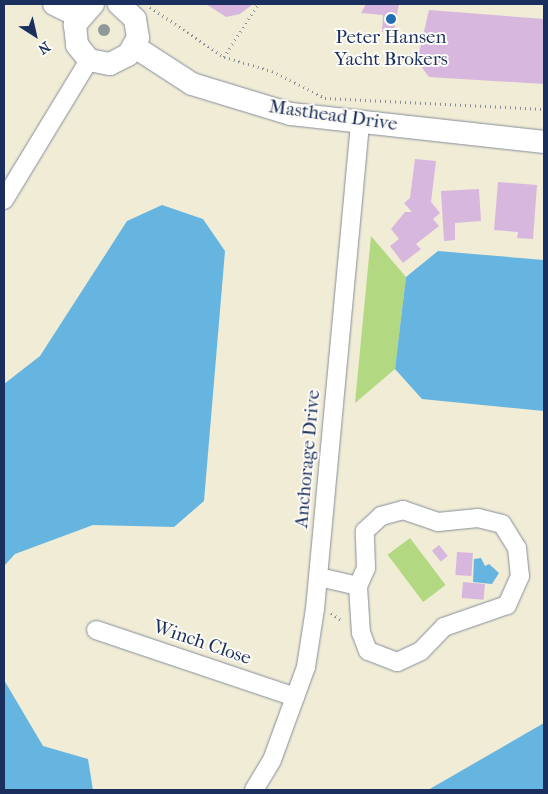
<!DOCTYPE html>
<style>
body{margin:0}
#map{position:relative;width:548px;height:794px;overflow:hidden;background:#f0ecd6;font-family:"IM FELL French Canon",serif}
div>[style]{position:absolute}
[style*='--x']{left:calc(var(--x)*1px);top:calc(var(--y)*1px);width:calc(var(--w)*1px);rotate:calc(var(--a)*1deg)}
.green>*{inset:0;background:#b3d882;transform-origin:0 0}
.water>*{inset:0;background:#66b5e0}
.building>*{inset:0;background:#d7b7dd;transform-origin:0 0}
.path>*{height:3px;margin-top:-1.5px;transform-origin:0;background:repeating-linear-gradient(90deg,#868e9a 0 1px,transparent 0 5px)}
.roads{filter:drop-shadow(0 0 1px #868e9a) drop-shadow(0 0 1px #868e9a)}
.minor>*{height:18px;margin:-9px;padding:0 9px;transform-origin:9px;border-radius:9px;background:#fff}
.tertiary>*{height:22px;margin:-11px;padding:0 11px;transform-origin:11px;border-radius:11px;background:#fff}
.trees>*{width:12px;height:12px;margin:-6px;border-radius:50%;background:#909b99}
.dots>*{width:14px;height:14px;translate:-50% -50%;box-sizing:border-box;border:2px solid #fdfcf7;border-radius:50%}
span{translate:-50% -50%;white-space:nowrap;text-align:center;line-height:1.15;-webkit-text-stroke:4px #fdfcf7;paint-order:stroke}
.poi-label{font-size:19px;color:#1b2f5e}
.street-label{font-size:19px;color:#1b2f5e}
.frame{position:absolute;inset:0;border:5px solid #1b2f5e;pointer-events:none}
.north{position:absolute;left:10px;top:10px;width:50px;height:50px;-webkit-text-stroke:4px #fdfcf7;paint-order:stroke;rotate:145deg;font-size:14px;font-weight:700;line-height:20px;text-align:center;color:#1b2f5e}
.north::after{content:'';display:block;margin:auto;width:18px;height:22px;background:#1b2f5e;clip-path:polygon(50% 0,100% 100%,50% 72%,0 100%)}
</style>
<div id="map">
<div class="green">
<div style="clip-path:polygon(371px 236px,406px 277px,395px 369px,355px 403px)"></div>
<div style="left:410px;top:538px;width:59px;height:28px;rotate:53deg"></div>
</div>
<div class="water">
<div style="clip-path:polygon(162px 205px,203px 219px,225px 251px,204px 501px,174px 527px,93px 525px,15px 554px,4px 566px,4px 384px,40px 356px,127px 221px)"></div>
<div style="clip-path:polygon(438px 251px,544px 260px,544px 411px,422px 399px,395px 369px,406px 277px)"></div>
<div style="clip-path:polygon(481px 558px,485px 566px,489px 564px,499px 573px,492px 584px,473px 582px,474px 559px)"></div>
<div style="clip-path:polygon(4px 680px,43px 746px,88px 759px,93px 790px,4px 790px)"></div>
<div style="clip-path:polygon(544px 723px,544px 790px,428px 790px)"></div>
</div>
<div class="building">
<div style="clip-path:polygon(206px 4px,253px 4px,240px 14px,226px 17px)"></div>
<div style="clip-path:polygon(366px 4px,399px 4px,394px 30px,382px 32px,383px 15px,361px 13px)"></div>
<div style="clip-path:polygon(429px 10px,544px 19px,544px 84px,429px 77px,417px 61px)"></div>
<div style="clip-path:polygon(415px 159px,436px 161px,431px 202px,440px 213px,433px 219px,439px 226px,416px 244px,421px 249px,403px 263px,390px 246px,399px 239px,391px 229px,405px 212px,412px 212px,404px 203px,410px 198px)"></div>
<div style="clip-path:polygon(498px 182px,537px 185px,533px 239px,517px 238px,518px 232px,494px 230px)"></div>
<div style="clip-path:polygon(479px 189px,481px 221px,455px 223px,455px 240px,444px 241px,441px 191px)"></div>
<div style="left:439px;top:545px;width:14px;height:9px;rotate:51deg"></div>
<div style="left:457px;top:552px;width:16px;height:23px;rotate:4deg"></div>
<div style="left:463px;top:582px;width:22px;height:16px;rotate:5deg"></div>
</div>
<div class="path">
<div style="--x:150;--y:7;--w:89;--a:34"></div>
<div style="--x:224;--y:57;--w:50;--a:16.3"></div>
<div style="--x:272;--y:71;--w:59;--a:27"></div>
<div style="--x:325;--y:98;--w:219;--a:2.9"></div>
<div style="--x:224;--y:57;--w:63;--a:-57.3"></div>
<div style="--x:331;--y:613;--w:14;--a:34"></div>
</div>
<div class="roads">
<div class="minor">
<div style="--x:4;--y:200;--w:164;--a:-58.7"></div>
<div style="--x:403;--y:510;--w:37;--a:19"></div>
<div style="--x:438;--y:522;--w:40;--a:-5.7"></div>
<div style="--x:478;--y:518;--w:25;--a:14"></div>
<div style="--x:502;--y:524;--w:28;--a:58"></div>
<div style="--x:517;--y:548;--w:28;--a:84"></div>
<div style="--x:520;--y:576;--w:32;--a:114"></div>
<div style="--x:507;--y:605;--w:67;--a:160.8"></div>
<div style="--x:444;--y:627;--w:33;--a:134"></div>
<div style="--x:421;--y:651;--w:26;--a:155"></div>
<div style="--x:397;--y:662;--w:31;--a:-159"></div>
<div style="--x:368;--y:651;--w:19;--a:-111"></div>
<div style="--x:361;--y:633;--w:47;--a:-93.7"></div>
<div style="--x:358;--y:586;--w:20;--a:-66"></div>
<div style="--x:366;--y:568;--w:37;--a:-92"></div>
<div style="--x:365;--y:531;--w:22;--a:-43"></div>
<div style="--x:381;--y:516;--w:23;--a:-15"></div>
<div style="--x:319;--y:577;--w:40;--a:13"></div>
<div style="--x:96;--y:630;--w:210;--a:18.6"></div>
<div style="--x:254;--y:790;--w:35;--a:-59"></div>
<div style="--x:272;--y:760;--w:99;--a:-69.9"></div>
<div style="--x:306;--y:667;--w:59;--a:-81.2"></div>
<div style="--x:315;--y:609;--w:489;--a:-84.7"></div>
</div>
<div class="tertiary">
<div style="--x:54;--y:4;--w:28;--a:26"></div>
<div style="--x:93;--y:4;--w:28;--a:131"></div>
<div style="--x:75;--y:25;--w:20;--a:84"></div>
<div style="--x:77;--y:45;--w:19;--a:51"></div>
<div style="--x:89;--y:60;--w:21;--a:11"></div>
<div style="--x:110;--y:64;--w:20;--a:-27"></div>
<div style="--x:128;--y:55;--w:20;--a:-60"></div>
<div style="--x:138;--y:38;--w:19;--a:-99"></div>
<div style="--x:135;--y:19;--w:22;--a:-137"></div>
<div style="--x:135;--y:47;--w:68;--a:33"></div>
<div style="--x:192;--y:84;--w:103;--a:16.9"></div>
<div style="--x:291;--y:114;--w:255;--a:6.3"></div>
</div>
</div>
<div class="trees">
<div style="left:104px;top:30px"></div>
</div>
<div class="dots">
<div style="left:391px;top:19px;background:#1f6fb2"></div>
</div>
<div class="poi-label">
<span style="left:391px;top:49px">Peter Hansen<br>Yacht Brokers</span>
</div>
<div class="street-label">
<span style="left:333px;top:116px;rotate:8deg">Masthead Drive</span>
<span style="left:308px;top:459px;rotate:-85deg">Anchorage Drive</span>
<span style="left:202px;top:643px;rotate:19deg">Winch Close</span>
</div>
<div class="frame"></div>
<div class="north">N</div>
</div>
